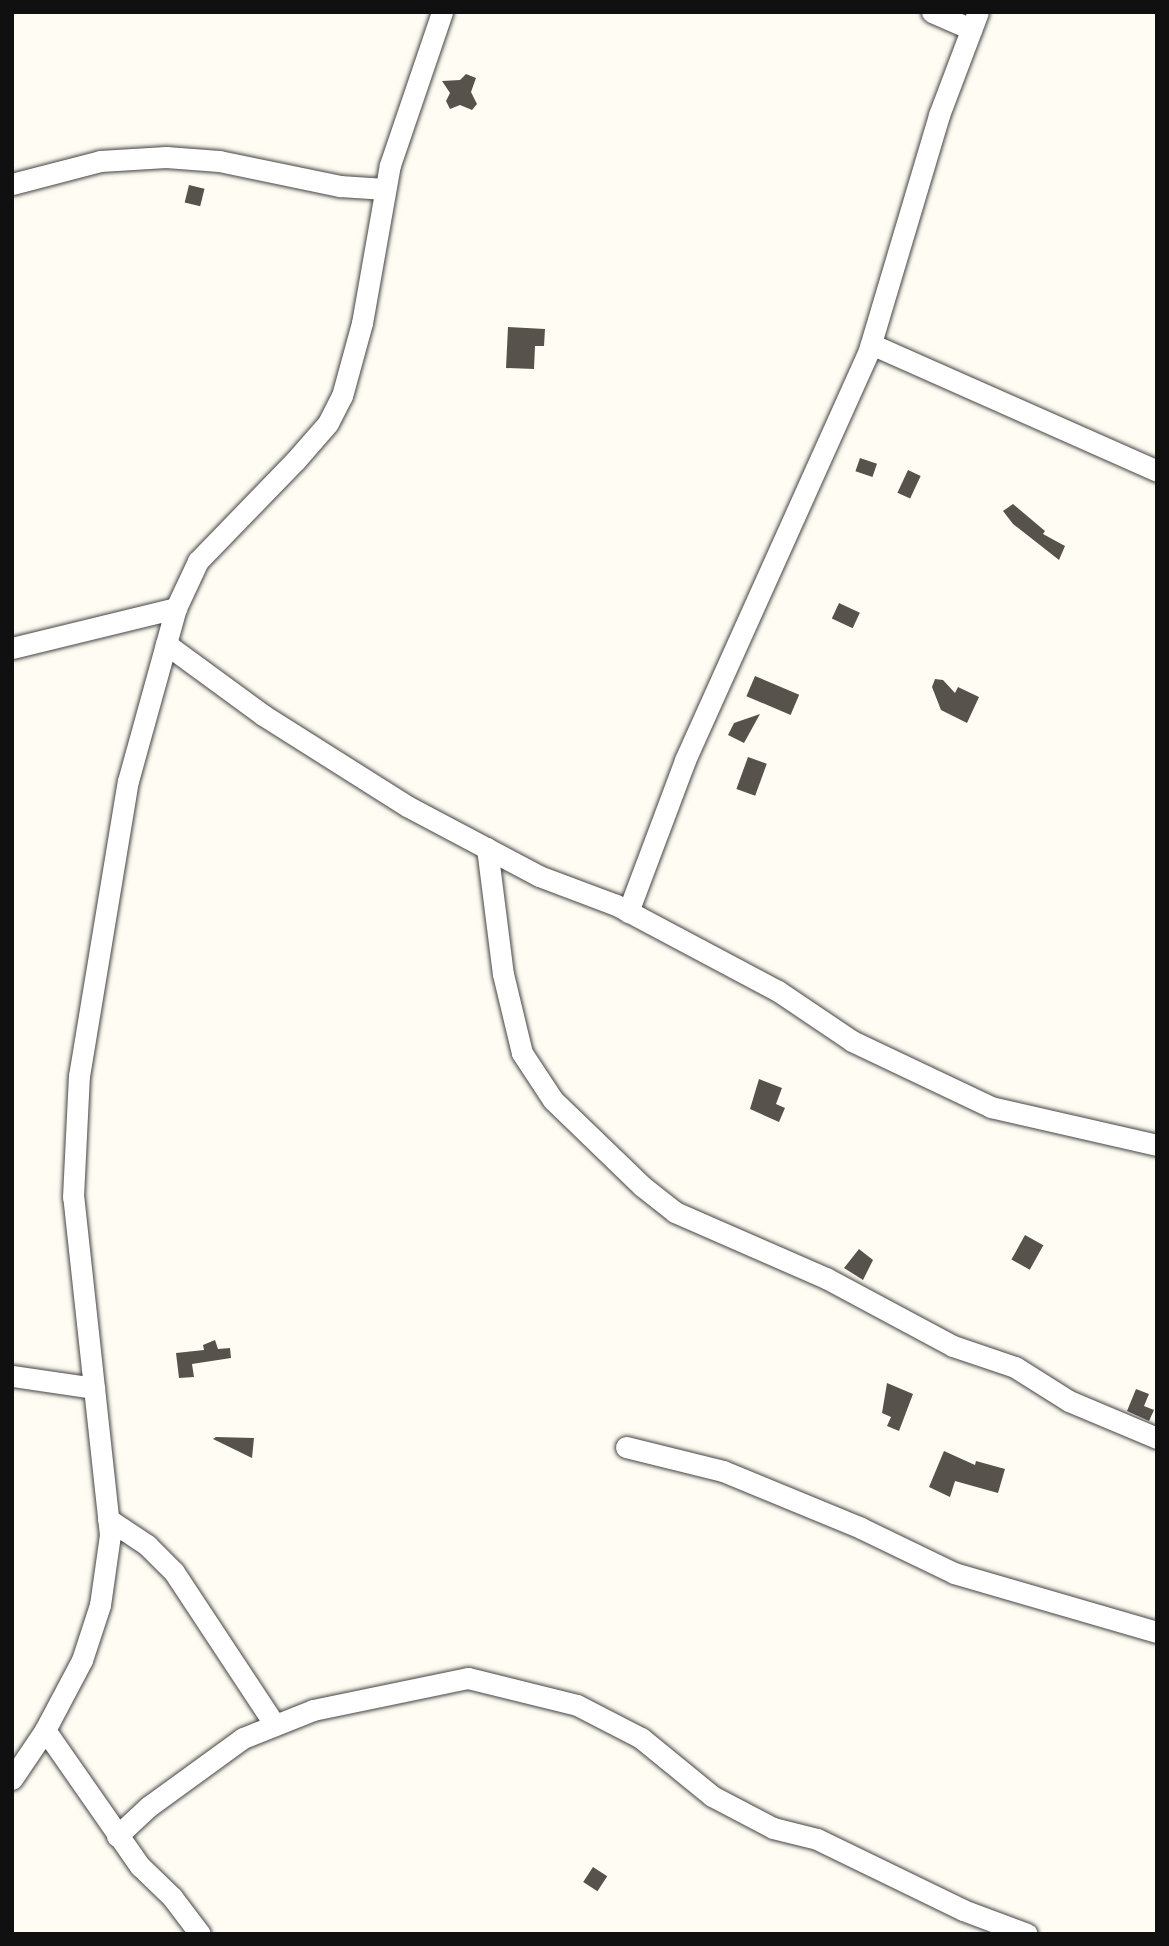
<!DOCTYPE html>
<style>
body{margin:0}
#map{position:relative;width:1169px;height:1946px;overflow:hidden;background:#fffdf3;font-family:Bitter,serif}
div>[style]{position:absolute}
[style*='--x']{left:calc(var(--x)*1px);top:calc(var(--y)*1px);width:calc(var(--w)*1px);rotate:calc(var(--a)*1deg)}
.building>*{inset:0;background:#58524c;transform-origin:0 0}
.roads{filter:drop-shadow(0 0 2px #434343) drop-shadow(0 0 2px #434343)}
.minor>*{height:21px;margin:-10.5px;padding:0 10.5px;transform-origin:10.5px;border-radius:10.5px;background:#fff}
span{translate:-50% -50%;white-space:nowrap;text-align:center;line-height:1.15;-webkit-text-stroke:7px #fff;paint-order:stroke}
.frame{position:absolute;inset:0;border:14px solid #101010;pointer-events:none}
</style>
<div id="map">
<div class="building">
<div style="clip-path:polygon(466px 74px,476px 78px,471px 92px,477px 104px,472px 110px,460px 105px,450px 109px,446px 101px,450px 93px,442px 81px,460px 80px)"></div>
<div style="left:189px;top:185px;width:16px;height:18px;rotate:14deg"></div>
<div style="clip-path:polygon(508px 327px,545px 329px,544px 346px,535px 346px,534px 369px,506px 368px)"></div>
<div style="left:860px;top:458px;width:18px;height:14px;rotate:19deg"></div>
<div style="left:908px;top:470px;width:14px;height:25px;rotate:25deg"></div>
<div style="clip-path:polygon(1013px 504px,1045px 531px,1043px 534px,1065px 546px,1059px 560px,1013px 524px,1003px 511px)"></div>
<div style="left:839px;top:603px;width:23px;height:17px;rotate:25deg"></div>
<div style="left:755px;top:676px;width:48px;height:22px;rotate:23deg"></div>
<div style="clip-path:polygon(935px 679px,943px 680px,955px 693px,958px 687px,979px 697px,967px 723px,941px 710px,932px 687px)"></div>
<div style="clip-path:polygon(760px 714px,744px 743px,728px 735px,734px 723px)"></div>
<div style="left:748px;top:757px;width:20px;height:34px;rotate:20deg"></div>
<div style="clip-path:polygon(759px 1079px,782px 1088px,776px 1104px,785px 1108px,779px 1122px,750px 1109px)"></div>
<div style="left:1025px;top:1235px;width:21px;height:28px;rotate:29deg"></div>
<div style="clip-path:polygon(859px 1249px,873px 1260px,863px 1280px,844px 1268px)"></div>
<div style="clip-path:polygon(215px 1340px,218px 1349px,230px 1348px,231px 1358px,192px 1364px,194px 1377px,179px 1378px,176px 1353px,204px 1350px,203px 1345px)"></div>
<div style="clip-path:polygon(887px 1383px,913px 1394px,899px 1431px,887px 1426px,891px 1417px,882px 1413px)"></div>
<div style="clip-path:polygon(1136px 1389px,1149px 1394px,1144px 1406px,1154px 1410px,1149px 1421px,1127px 1411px)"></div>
<div style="clip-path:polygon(216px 1437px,254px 1438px,252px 1458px,213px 1439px)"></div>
<div style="clip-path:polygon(944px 1451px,975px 1465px,976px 1461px,1005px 1469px,998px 1493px,955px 1481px,950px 1497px,929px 1487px)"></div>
<div style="left:593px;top:1867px;width:17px;height:18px;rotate:33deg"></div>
</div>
<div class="roads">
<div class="minor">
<div style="--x:932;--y:12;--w:43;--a:23.6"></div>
<div style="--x:12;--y:184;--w:91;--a:-14.6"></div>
<div style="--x:100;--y:161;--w:66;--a:-3.5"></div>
<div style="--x:166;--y:157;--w:53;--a:4.3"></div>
<div style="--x:219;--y:161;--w:124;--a:11.7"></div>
<div style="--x:340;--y:186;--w:45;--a:3.8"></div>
<div style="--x:871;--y:344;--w:313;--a:23.9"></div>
<div style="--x:166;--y:644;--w:120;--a:36.2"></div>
<div style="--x:263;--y:715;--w:170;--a:32.3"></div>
<div style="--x:407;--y:806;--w:149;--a:27.9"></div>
<div style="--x:539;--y:876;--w:82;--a:20.6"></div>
<div style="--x:616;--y:905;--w:183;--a:28"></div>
<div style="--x:778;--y:991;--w:89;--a:34"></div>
<div style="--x:852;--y:1041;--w:154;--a:25.4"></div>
<div style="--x:991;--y:1107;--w:170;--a:12.9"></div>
<div style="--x:12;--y:648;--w:169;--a:-13.7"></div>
<div style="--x:487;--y:848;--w:127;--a:82.8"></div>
<div style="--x:503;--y:974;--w:81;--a:76.5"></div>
<div style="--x:522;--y:1053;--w:56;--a:56.6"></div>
<div style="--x:553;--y:1100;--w:124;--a:44"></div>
<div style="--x:642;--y:1186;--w:42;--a:38.2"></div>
<div style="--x:675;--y:1212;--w:165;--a:23.6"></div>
<div style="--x:826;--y:1278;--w:144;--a:28.2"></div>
<div style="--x:953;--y:1346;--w:65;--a:18.7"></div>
<div style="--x:1015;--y:1367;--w:64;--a:32.2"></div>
<div style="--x:1069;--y:1401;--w:95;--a:22.8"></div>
<div style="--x:628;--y:912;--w:162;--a:-69.4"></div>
<div style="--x:685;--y:760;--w:449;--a:-65.8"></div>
<div style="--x:869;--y:350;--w:245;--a:-73.4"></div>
<div style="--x:939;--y:115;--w:110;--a:-69.3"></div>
<div style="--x:12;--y:1376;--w:83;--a:8.3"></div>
<div style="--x:626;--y:1447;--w:100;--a:13.9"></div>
<div style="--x:723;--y:1471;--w:149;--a:22.4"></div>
<div style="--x:861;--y:1528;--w:103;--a:25.8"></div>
<div style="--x:954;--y:1573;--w:211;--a:16.2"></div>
<div style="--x:108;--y:1519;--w:47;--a:33.7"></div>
<div style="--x:147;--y:1545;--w:38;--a:45"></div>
<div style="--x:174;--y:1572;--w:183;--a:56.6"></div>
<div style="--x:45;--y:1730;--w:166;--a:55.1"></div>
<div style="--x:140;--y:1866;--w:45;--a:44.1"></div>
<div style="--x:172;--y:1897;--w:46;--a:52.9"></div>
<div style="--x:12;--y:1779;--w:59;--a:-56"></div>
<div style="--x:45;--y:1730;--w:79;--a:-62.1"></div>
<div style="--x:82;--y:1660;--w:58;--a:-71.9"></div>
<div style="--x:100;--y:1605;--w:71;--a:-81.9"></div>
<div style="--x:110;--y:1535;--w:340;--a:-96.2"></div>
<div style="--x:73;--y:1197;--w:121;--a:-87.2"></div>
<div style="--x:79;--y:1076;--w:299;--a:-80.6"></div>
<div style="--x:128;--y:781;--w:180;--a:-74.5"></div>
<div style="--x:176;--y:608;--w:52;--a:-64.9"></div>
<div style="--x:198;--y:561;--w:139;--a:-45.9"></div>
<div style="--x:295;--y:461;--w:50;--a:-49"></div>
<div style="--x:328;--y:423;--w:30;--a:-63"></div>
<div style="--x:342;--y:396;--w:76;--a:-74.7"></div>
<div style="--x:362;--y:323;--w:160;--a:-80"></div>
<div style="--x:390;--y:165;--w:162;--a:-71.2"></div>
<div style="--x:117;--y:1836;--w:42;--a:-43.1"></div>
<div style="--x:148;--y:1807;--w:117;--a:-36"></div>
<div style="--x:243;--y:1738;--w:75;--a:-21.8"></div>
<div style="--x:313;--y:1710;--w:158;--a:-11.7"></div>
<div style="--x:468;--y:1678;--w:112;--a:13.9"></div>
<div style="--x:577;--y:1705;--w:72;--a:27.3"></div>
<div style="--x:641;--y:1738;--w:92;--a:39.2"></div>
<div style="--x:712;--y:1796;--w:69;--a:27.7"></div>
<div style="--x:773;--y:1828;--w:45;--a:14"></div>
<div style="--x:817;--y:1839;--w:162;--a:25.9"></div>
<div style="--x:963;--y:1910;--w:68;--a:20.6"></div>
</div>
</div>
<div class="frame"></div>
</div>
